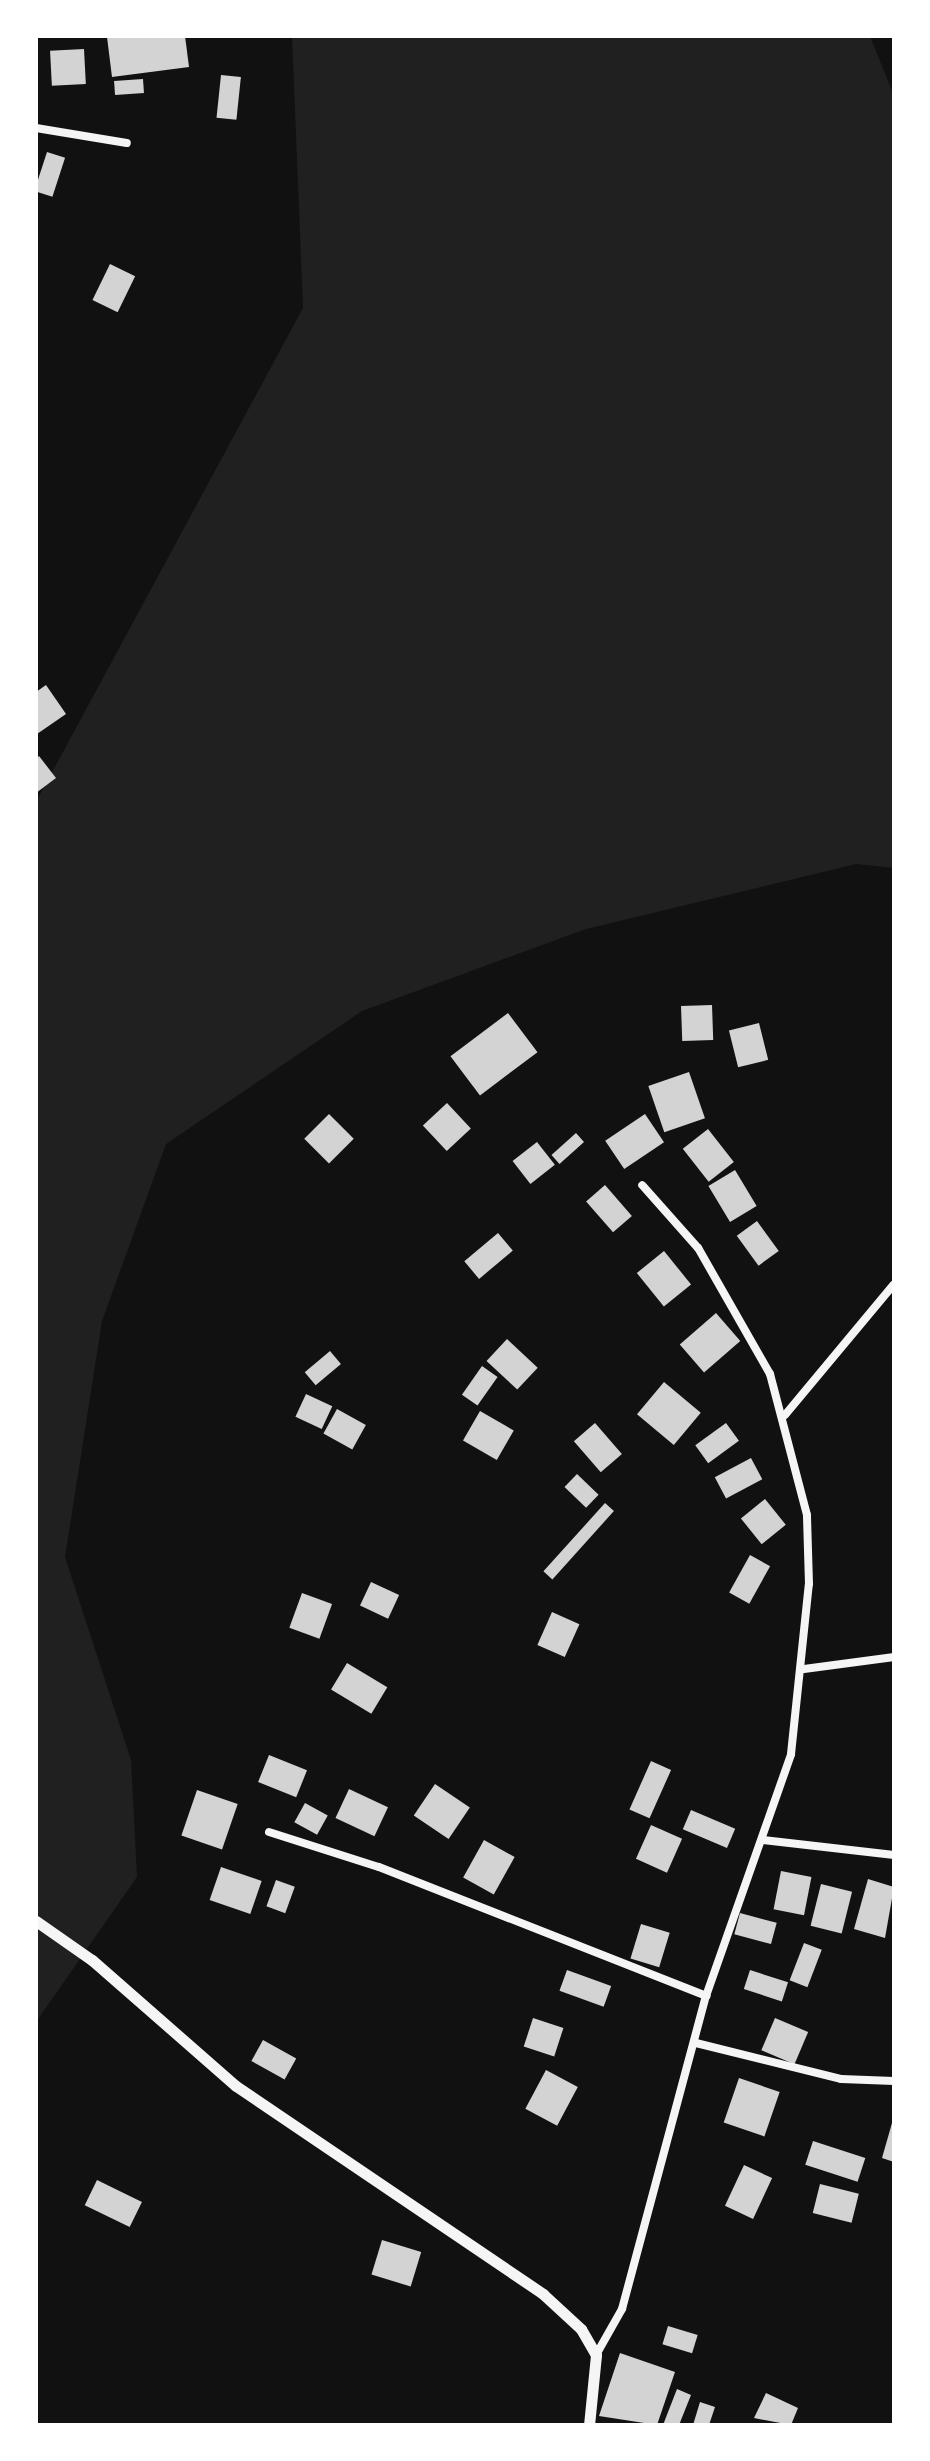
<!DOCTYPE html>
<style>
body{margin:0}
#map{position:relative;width:930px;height:2461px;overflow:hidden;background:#111;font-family:"PT Sans Narrow",sans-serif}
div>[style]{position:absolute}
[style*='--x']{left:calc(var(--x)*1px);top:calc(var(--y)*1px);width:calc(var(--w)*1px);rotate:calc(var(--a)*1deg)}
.green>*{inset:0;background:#202020}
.building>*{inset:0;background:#d3d3d3;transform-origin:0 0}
.minor>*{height:8px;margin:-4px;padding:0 4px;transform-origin:4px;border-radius:4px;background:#f5f5f5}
.tertiary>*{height:11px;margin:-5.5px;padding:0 5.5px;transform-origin:5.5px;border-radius:5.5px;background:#f5f5f5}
span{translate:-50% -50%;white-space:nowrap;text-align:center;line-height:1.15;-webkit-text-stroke:7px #fff;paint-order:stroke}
.frame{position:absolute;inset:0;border:38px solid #fff;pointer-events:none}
</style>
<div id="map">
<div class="green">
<div style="clip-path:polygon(292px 36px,870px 36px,894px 96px,894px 868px,856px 864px,586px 929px,362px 1011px,166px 1144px,102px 1321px,65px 1557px,131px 1760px,137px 1877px,36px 2022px,36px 802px,303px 308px)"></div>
</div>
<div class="building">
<div style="clip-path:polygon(185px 36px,189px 67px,112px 77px,107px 37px)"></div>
<div style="left:84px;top:49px;width:35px;height:34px;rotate:87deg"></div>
<div style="left:221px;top:75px;width:20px;height:43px;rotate:6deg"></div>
<div style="left:143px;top:79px;width:14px;height:29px;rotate:86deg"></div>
<div style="left:47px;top:152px;width:19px;height:41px;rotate:18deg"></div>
<div style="left:110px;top:264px;width:28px;height:40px;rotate:26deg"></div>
<div style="clip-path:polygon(46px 685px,66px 714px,37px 734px,36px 692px)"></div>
<div style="clip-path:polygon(39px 756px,56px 778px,36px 793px,36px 759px)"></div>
<div style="left:712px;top:1005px;width:35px;height:31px;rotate:88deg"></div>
<div style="left:508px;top:1013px;width:49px;height:72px;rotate:53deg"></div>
<div style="left:759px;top:1023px;width:38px;height:31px;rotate:76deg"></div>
<div style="left:689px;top:1072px;width:49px;height:43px;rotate:71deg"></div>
<div style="left:447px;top:1103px;width:35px;height:33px;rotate:47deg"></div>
<div style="left:329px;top:1114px;width:35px;height:35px;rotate:45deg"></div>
<div style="left:645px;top:1114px;width:34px;height:48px;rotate:56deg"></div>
<div style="left:708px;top:1129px;width:42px;height:32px;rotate:52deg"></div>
<div style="left:576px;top:1133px;width:12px;height:33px;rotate:48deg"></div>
<div style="left:537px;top:1142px;width:29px;height:31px;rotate:52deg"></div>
<div style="left:735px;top:1170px;width:42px;height:31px;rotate:59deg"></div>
<div style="left:605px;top:1185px;width:41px;height:25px;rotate:49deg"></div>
<div style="left:757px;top:1221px;width:37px;height:25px;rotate:54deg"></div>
<div style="left:498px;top:1233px;width:23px;height:44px;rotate:50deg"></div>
<div style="left:664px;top:1251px;width:43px;height:35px;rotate:51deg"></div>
<div style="left:716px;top:1313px;width:37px;height:48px;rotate:49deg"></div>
<div style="left:507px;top:1339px;width:42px;height:30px;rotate:43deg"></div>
<div style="left:330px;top:1351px;width:17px;height:33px;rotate:50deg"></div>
<div style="left:482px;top:1366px;width:19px;height:35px;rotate:35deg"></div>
<div style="left:664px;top:1382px;width:48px;height:42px;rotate:40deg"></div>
<div style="left:306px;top:1394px;width:29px;height:25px;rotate:25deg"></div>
<div style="left:337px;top:1409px;width:33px;height:28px;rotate:29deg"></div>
<div style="left:480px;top:1411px;width:39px;height:34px;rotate:30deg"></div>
<div style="left:595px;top:1423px;width:41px;height:28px;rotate:49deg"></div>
<div style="left:726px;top:1423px;width:22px;height:38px;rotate:54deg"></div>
<div style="left:751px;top:1458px;width:24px;height:41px;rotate:62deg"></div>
<div style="left:577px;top:1474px;width:30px;height:18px;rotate:44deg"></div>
<div style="left:765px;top:1499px;width:33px;height:31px;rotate:51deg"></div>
<div style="left:605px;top:1503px;width:12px;height:92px;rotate:42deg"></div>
<div style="left:750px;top:1555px;width:23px;height:43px;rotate:29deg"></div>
<div style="left:371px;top:1582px;width:31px;height:26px;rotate:25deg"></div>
<div style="left:302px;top:1593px;width:32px;height:37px;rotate:20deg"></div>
<div style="left:552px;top:1612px;width:30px;height:36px;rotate:24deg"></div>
<div style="left:347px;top:1663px;width:47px;height:31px;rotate:31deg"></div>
<div style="left:269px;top:1755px;width:41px;height:29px;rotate:22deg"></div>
<div style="left:651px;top:1761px;width:22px;height:53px;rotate:24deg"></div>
<div style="left:435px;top:1784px;width:42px;height:38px;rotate:34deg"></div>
<div style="left:349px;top:1789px;width:43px;height:32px;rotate:25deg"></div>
<div style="left:197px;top:1790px;width:43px;height:48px;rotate:19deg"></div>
<div style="left:305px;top:1803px;width:26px;height:22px;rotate:29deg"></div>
<div style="left:691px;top:1810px;width:48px;height:21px;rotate:23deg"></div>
<div style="left:651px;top:1825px;width:34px;height:37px;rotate:24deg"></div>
<div style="left:484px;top:1840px;width:35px;height:43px;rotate:29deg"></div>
<div style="left:221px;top:1867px;width:43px;height:35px;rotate:19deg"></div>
<div style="left:781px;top:1871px;width:31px;height:39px;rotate:11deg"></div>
<div style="clip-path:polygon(868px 1879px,894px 1887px,885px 1938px,854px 1929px)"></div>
<div style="left:276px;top:1880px;width:20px;height:28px;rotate:20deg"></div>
<div style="left:821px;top:1884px;width:32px;height:43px;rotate:14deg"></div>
<div style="left:740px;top:1913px;width:38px;height:22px;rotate:15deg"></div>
<div style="left:641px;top:1924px;width:30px;height:36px;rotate:17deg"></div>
<div style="left:804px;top:1943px;width:19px;height:40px;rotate:21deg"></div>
<div style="left:567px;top:1970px;width:47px;height:22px;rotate:20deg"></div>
<div style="left:750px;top:1970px;width:40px;height:20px;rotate:18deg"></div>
<div style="left:533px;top:2018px;width:32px;height:30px;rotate:18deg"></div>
<div style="left:775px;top:2018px;width:36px;height:35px;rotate:23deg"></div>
<div style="left:263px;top:2040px;width:38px;height:24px;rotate:29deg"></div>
<div style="left:546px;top:2070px;width:36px;height:44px;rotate:28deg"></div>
<div style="left:739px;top:2078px;width:43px;height:47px;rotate:19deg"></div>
<div style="clip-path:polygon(892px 2123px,894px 2124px,894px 2162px,882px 2158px)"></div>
<div style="left:813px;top:2141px;width:55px;height:25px;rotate:18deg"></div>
<div style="left:744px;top:2165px;width:31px;height:45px;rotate:25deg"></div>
<div style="left:97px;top:2180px;width:50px;height:28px;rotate:26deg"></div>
<div style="left:820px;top:2184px;width:40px;height:30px;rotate:14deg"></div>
<div style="left:382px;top:2240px;width:41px;height:36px;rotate:17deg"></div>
<div style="left:668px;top:2326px;width:31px;height:19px;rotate:17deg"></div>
<div style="clip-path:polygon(620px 2353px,675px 2372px,657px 2425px,599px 2416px)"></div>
<div style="clip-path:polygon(677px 2389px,691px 2395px,679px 2425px,663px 2425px)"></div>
<div style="clip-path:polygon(766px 2393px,798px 2408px,791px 2425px,754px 2418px)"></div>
<div style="clip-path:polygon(700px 2402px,715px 2407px,709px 2425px,693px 2425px)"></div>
</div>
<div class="minor">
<div style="--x:36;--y:128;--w:92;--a:9.4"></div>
<div style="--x:785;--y:1415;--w:170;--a:-50.2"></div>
<div style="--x:804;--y:1669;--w:91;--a:-7.6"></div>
<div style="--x:269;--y:1832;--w:115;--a:17.7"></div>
<div style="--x:379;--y:1867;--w:352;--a:21.5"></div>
<div style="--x:763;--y:1840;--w:132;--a:6.5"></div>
<div style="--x:696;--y:2043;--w:149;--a:13.9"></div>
<div style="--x:841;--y:2079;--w:53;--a:2.2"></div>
<div style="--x:596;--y:2355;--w:53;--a:-60.5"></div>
<div style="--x:622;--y:2309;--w:324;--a:-75"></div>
<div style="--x:706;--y:1996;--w:256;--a:-70.6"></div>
<div style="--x:791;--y:1754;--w:171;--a:-84"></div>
<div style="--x:809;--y:1584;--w:69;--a:-91.7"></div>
<div style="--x:807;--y:1515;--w:146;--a:-104.7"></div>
<div style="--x:770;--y:1374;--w:145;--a:-119.7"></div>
<div style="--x:698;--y:1248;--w:84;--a:-131.6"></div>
</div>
<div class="tertiary">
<div style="--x:36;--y:1921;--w:68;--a:34.9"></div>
<div style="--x:92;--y:1960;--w:191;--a:41.2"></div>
<div style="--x:236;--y:2086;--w:371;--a:34.1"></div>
<div style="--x:543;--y:2294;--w:52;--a:42.6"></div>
<div style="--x:581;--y:2329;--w:30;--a:60"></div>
<div style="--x:596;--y:2355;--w:70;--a:95.7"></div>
</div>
<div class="frame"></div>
</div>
